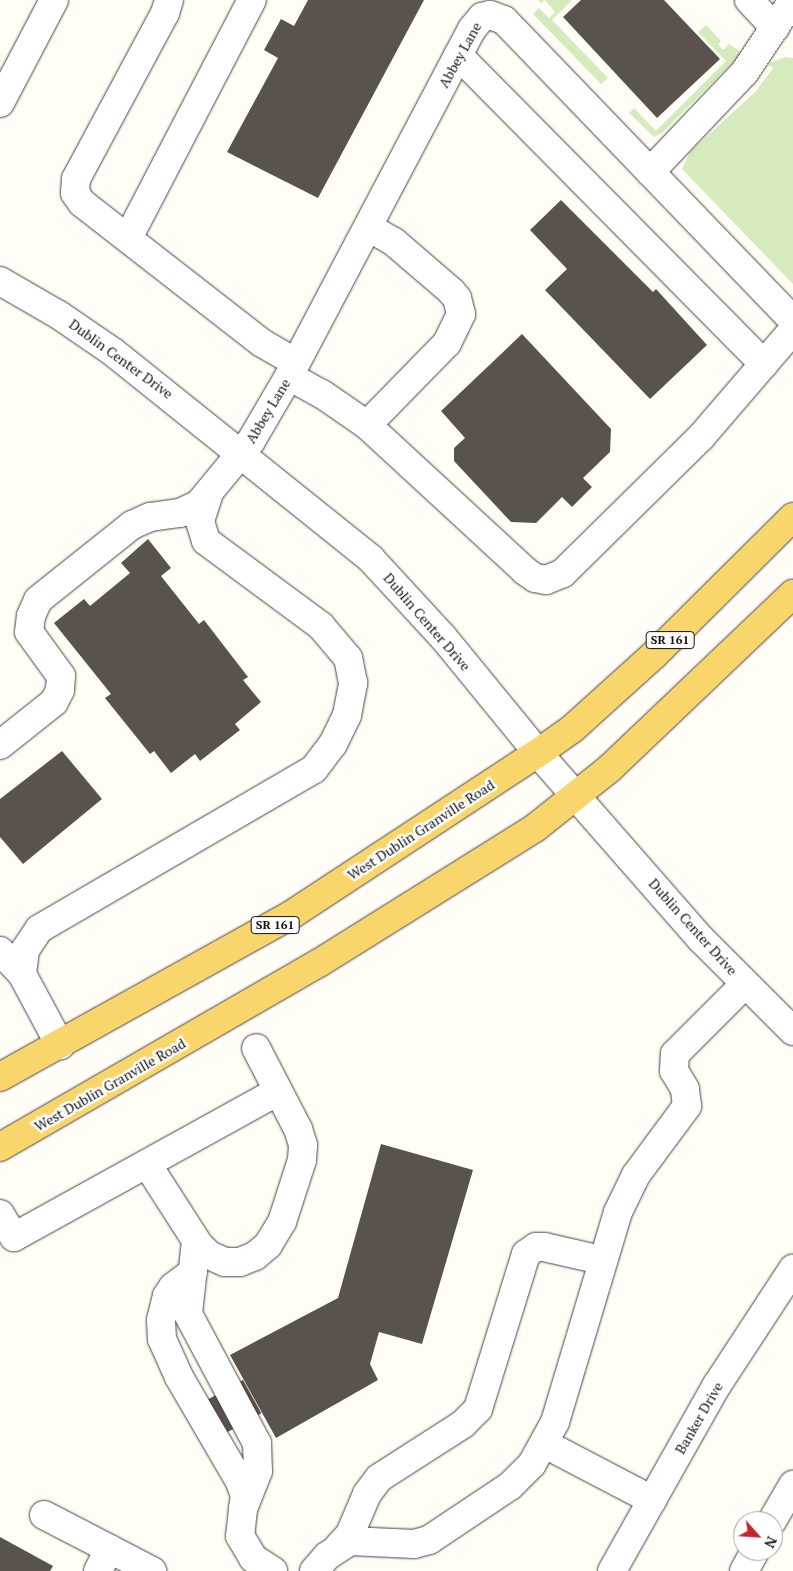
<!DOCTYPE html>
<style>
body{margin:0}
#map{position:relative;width:793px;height:1571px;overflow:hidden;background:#fffdf5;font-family:"PT Serif",serif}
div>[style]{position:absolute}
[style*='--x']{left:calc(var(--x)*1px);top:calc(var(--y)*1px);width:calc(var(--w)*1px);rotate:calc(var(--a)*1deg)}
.green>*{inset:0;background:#d5ebbd}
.building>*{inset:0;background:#5a524d;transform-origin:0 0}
.roads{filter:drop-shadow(0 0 1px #444) drop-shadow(0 0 1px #444)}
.minor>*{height:28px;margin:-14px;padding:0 14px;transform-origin:14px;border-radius:14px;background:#fff}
.major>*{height:28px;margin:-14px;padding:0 14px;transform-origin:14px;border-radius:14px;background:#f9d66b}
span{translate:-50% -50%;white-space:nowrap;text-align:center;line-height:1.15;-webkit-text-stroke:5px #fff;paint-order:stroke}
.shield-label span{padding:1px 4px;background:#fff;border:1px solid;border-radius:4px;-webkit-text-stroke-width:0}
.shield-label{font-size:12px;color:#111;font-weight:700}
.street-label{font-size:14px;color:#111}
.north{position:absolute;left:733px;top:1511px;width:50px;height:50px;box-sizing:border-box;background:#fff;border:1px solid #a0a0a0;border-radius:50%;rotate:116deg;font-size:14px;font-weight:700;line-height:20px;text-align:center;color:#111}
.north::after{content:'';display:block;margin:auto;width:18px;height:22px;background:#c4262e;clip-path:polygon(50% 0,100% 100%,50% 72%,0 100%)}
</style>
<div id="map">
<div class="green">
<div style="clip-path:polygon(538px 0,572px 0,552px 20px,608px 78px,601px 84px,533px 14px,539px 8px,549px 18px,555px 12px,545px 0,541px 3px)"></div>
<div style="clip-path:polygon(706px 25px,721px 41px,718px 44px,723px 50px,729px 44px,742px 53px,662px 133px,654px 137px,629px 113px,634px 108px,656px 131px,726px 61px,698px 32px)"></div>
<div style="clip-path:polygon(785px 57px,793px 58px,793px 284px,682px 169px,690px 152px,756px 91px,773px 68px,768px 64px)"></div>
</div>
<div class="building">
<div style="clip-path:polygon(308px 0,424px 0,318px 198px,227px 152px,278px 58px,264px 50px,281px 19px,294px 26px)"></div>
<div style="clip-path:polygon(581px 0,664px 0,720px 59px,657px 118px,563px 17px)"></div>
<div style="clip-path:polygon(561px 200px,653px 292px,656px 289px,707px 345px,650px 399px,545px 290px,567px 269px,530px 230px)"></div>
<div style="clip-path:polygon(522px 334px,611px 429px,610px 452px,583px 478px,592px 487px,572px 507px,562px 497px,536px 523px,511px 522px,454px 461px,454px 448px,465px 438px,441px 411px)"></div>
<div style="clip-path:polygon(148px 539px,171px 568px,161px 576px,199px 624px,204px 620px,248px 677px,243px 680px,261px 702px,235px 724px,240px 730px,200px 761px,195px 754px,171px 773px,154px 751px,150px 754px,105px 698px,111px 694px,54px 623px,84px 599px,90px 606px,130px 573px,121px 563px)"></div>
<div style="clip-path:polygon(62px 751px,102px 799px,23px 864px,0 837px,0 799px)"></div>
<div style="clip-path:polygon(381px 1144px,473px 1170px,422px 1344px,379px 1332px,370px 1364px,378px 1380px,276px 1438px,230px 1355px,338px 1298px)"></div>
<div style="left:243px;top:1380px;width:38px;height:63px;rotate:61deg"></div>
<div style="clip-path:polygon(0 1537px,53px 1566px,50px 1571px,0 1571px)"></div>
</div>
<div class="roads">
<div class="minor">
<div style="--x:169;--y:0;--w:14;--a:107"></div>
<div style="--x:165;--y:13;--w:188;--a:118.2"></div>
<div style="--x:76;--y:179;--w:14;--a:94"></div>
<div style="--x:75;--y:193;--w:12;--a:55"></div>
<div style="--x:82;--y:203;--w:228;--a:37.9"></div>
<div style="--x:262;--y:343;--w:39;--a:30"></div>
<div style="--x:749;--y:0;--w:38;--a:47"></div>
<div style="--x:458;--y:55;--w:435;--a:45.3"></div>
<div style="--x:0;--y:103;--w:116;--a:-62.3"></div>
<div style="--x:650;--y:172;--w:138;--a:-46.5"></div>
<div style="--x:745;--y:72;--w:87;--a:-56.3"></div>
<div style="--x:128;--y:238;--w:268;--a:-62.5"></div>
<div style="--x:0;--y:281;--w:68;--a:30"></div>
<div style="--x:59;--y:315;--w:65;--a:34.4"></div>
<div style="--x:113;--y:352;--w:331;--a:38.7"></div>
<div style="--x:371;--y:559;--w:106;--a:47.3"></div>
<div style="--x:443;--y:637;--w:150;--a:50.7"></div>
<div style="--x:538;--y:753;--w:247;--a:48.8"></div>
<div style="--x:701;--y:939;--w:130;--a:45"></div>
<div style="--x:289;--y:376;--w:38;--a:29"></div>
<div style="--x:322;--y:394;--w:55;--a:34.6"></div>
<div style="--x:367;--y:425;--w:215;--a:42.7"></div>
<div style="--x:525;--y:571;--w:12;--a:35"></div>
<div style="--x:535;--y:578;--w:11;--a:10"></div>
<div style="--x:546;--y:580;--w:18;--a:-22"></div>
<div style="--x:563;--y:573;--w:194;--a:-44.6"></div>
<div style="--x:701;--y:437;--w:141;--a:-49.3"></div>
<div style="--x:367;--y:425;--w:115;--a:-45.7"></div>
<div style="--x:447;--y:343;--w:32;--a:-64"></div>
<div style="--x:461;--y:314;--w:16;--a:-104"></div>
<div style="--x:457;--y:298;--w:9;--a:-131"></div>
<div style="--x:451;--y:291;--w:75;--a:-139.3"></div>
<div style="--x:394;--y:242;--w:30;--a:-150"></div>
<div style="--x:0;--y:745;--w:69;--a:-38.5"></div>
<div style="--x:54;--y:702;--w:13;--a:-63"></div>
<div style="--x:60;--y:690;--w:14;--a:-86"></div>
<div style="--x:61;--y:676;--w:54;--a:-126"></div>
<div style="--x:29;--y:632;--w:16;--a:-83"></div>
<div style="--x:31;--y:616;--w:17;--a:-66"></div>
<div style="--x:38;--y:600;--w:120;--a:-38.6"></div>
<div style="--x:132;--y:525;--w:20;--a:-24"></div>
<div style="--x:150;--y:517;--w:30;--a:-8"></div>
<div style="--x:180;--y:513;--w:21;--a:-25"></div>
<div style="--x:199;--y:504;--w:82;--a:-50.5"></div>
<div style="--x:251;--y:441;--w:75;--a:-59.7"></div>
<div style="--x:289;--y:376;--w:392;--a:-62.2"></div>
<div style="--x:472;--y:29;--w:16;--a:-50"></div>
<div style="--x:482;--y:17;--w:8;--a:-14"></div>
<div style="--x:490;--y:15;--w:15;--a:20"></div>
<div style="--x:504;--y:20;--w:417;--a:46.1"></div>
<div style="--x:0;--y:951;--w:32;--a:46"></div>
<div style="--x:22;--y:974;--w:81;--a:61.8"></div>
<div style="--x:22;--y:974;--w:24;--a:-83"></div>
<div style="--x:25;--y:950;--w:25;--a:-56"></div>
<div style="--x:39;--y:929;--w:318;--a:-30.2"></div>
<div style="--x:314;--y:769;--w:31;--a:-53"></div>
<div style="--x:333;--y:744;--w:32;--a:-64"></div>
<div style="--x:347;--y:715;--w:33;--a:-79"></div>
<div style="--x:353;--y:683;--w:25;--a:-101"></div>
<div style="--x:348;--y:658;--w:42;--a:-130.2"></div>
<div style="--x:321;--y:626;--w:143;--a:-143.5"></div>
<div style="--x:206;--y:541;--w:21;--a:-107"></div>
<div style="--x:200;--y:521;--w:26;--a:-72"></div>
<div style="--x:147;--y:1164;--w:96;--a:57.3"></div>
<div style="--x:199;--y:1245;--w:14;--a:45"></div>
<div style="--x:209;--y:1255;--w:17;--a:24"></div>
<div style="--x:225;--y:1262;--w:15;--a:0"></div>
<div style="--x:240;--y:1262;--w:16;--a:-22"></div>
<div style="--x:255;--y:1256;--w:17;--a:-40"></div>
<div style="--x:268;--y:1245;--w:27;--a:-59"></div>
<div style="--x:282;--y:1222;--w:65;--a:-72.1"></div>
<div style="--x:302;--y:1160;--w:15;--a:-86"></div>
<div style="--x:303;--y:1145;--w:17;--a:-107"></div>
<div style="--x:298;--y:1129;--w:91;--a:-117.4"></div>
<div style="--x:0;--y:1214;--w:27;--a:59"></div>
<div style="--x:14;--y:1237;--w:302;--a:-28.9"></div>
<div style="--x:196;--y:1241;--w:73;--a:96.3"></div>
<div style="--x:188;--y:1314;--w:146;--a:61.9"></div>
<div style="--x:257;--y:1443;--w:28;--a:88"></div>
<div style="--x:258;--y:1471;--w:41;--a:111.5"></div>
<div style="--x:243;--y:1509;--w:27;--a:96"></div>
<div style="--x:240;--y:1536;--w:26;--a:59"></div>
<div style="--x:253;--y:1558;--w:24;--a:33"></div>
<div style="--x:193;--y:1272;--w:25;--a:143"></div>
<div style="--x:173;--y:1287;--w:11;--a:124"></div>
<div style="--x:167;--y:1296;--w:25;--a:104"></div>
<div style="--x:161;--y:1320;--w:19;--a:87"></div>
<div style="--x:162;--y:1339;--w:42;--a:65.9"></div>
<div style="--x:179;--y:1377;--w:121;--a:59.8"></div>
<div style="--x:240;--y:1482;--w:15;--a:70"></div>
<div style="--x:245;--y:1496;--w:13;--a:99"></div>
<div style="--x:545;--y:1444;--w:121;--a:27.6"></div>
<div style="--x:44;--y:1515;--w:122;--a:27.4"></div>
<div style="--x:772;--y:1521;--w:42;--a:-59.7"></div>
<div style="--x:339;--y:1546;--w:16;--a:-47"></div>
<div style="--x:350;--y:1534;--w:43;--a:-67"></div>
<div style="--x:367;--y:1494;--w:20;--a:-53"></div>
<div style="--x:379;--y:1478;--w:100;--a:-32.7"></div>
<div style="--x:463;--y:1424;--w:21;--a:-45"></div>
<div style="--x:478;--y:1409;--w:162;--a:-72.8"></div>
<div style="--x:526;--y:1254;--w:12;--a:-35"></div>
<div style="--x:536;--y:1247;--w:8;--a:0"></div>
<div style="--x:544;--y:1247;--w:58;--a:12.8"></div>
<div style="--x:98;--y:1571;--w:25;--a:-63"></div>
<div style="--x:314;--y:1571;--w:20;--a:-49"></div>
<div style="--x:327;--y:1556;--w:27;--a:-33"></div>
<div style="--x:350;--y:1541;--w:64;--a:2.7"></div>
<div style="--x:414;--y:1544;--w:16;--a:-15"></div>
<div style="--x:429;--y:1540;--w:97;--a:-33.7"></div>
<div style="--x:510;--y:1486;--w:31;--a:-45"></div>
<div style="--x:532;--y:1464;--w:48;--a:-61.3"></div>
<div style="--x:555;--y:1422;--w:219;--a:-73.3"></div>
<div style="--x:618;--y:1212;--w:41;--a:-64.1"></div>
<div style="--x:636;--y:1175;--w:86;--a:-53.5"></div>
<div style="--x:687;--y:1106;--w:17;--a:-97"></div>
<div style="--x:685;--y:1089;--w:21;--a:-121"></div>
<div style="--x:674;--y:1071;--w:17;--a:-87"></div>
<div style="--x:675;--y:1054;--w:99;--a:-45"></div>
<div style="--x:612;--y:1571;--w:214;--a:-60.6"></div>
<div style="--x:717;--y:1385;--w:139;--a:-56.8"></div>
<div style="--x:744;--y:1571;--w:23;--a:-61"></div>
</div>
<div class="major">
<div style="--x:0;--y:1077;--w:333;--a:-29.1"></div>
<div style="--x:291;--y:915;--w:295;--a:-33.3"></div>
<div style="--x:538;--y:753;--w:42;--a:-35.2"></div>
<div style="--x:572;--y:729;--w:110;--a:-42.1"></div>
<div style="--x:654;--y:655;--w:196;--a:-44.8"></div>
<div style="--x:0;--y:1147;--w:368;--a:-30"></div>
<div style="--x:319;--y:963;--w:255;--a:-32"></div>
<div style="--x:535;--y:828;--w:95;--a:-38.6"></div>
<div style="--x:609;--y:769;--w:254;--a:-43.6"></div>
</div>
</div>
<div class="shield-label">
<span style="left:670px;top:640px">SR 161</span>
<span style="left:275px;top:925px">SR 161</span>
</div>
<div class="street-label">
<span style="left:460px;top:55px;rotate:-61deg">Abbey Lane</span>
<span style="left:121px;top:359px;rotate:36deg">Dublin Center Drive</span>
<span style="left:268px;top:411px;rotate:-59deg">Abbey Lane</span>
<span style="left:427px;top:622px;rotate:49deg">Dublin Center Drive</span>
<span style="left:421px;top:830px;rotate:-33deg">West Dublin Granville Road</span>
<span style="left:693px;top:927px;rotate:48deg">Dublin Center Drive</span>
<span style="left:110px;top:1085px;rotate:-30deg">West Dublin Granville Road</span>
<span style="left:699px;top:1418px;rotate:-60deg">Banker Drive</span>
</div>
<div class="north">N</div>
</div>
